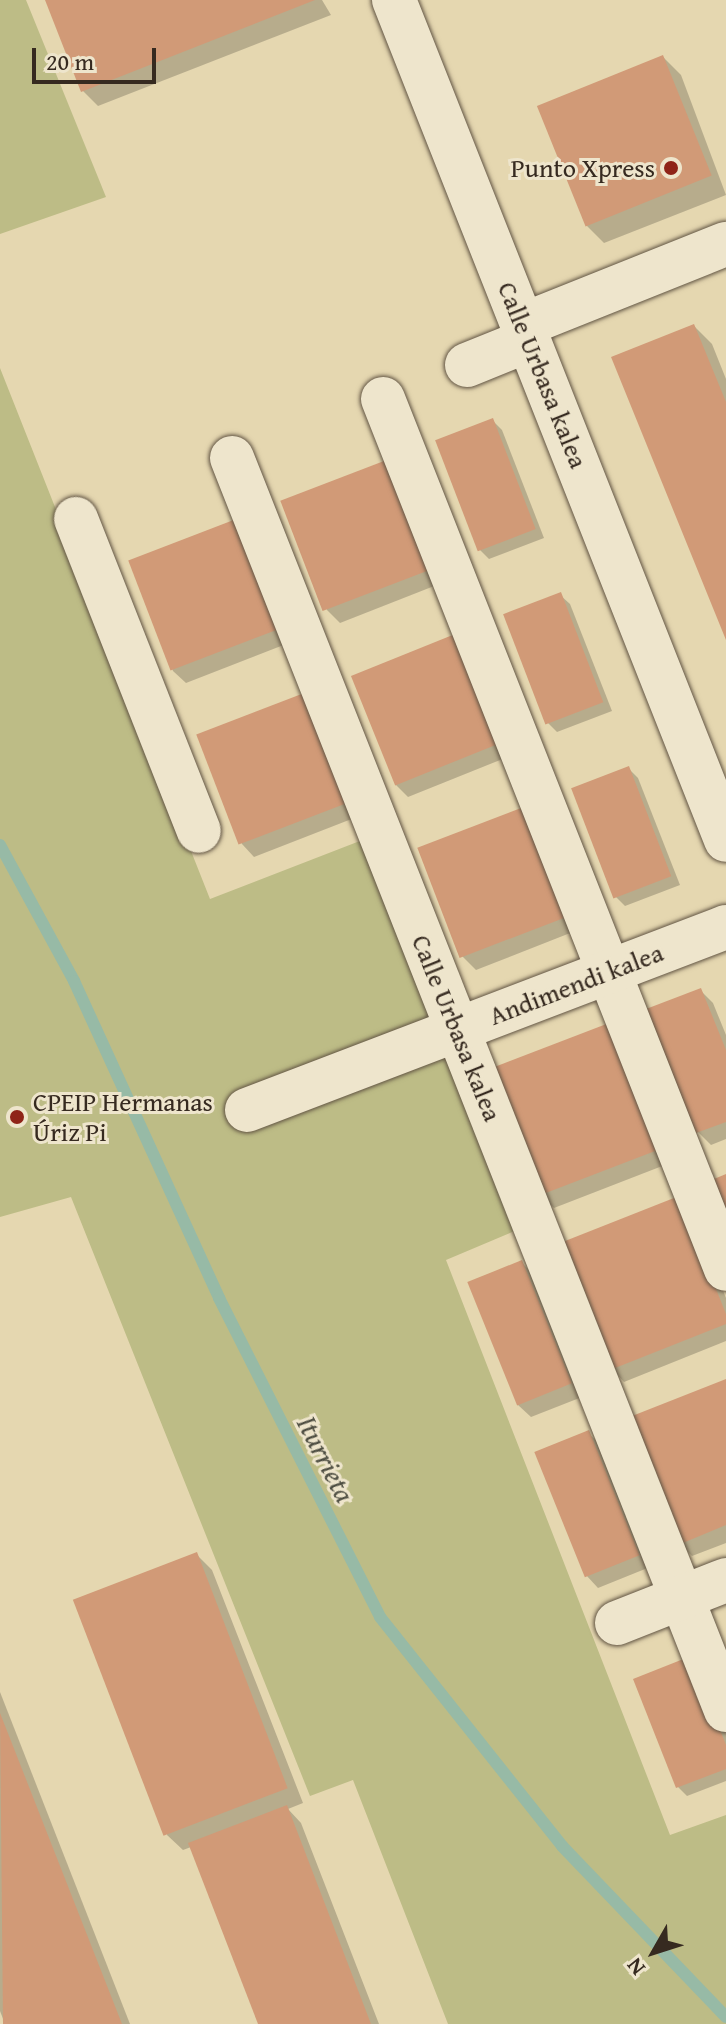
<!DOCTYPE html>
<meta charset="utf-8">
<style>
body{margin:0}
#map{position:relative;width:726px;height:2024px;overflow:hidden;background:#e5d7b0;font-family:"Gentium Book Plus",serif}
div>[style]{position:absolute}
[style*='--x']{left:calc(var(--x)*1px);top:calc(var(--y)*1px);width:calc(var(--w)*1px);rotate:calc(var(--a)*1deg)}
.green>*{inset:0;background:#bdbc86}
.shadow>*{inset:0;background:#0003}
.stream>*{height:12px;margin:-6px;padding:0 6px;transform-origin:6px;border-radius:6px;background:#97baa6}
.building>*{inset:0;background:#d19a77;transform-origin:0 0}
.roads{filter:drop-shadow(0 0 2px #625544) drop-shadow(0 0 2px #625544)}
.minor>*{height:44px;margin:-22px;padding:0 22px;transform-origin:22px;border-radius:22px;background:#eee5cc}
.dots>*{width:22px;height:22px;translate:-50% -50%;box-sizing:border-box;border:4px solid #eee5cc;border-radius:50%}
span{translate:-50% -50%;white-space:nowrap;text-align:center;line-height:1.15;-webkit-text-stroke:6px #eee5cc;paint-order:stroke}
.poi-label{font-size:26px;color:#362a20}
.right{translate:-100% -50%;text-align:right}
.left{translate:0 -50%;text-align:left}
.street-label{font-size:26px;color:#362a20}
.water-label{font-size:28px;color:#4e4e42;font-style:italic}
.north{position:absolute;left:614px;top:1912px;width:80px;height:80px;-webkit-text-stroke:6px #eee5cc;paint-order:stroke;rotate:231deg;font-size:22px;font-weight:700;line-height:32px;text-align:center;color:#362a20}
.north::after{content:'';display:block;margin:auto;width:28px;height:36px;background:#362a20;clip-path:polygon(50% 0,100% 100%,50% 72%,0 100%)}
.scale{position:absolute;left:32px;top:48px;width:124px;height:36px;box-sizing:border-box;border:4px solid #362a20;border-top:0;padding-left:10px;font-size:24px;line-height:28px;white-space:nowrap;color:#362a20;-webkit-text-stroke:6px #eee5cc;paint-order:stroke}
</style>
<div id="map">
<div class="green">
<div style="clip-path:polygon(0 0,26px 0,106px 197px,0 234px)"></div>
<div style="clip-path:polygon(0 368px,210px 899px,365px 839px,517px 1230px,446px 1260px,670px 1835px,726px 1815px,726px 2024px,448px 2024px,353px 1780px,310px 1796px,71px 1197px,0 1217px)"></div>
</div>
<div class="shadow">
<div style="clip-path:polygon(47px 0,322px 0,331px 15px,98px 106px,83px 91px)"></div>
<div style="clip-path:polygon(663px 57px,681px 75px,726px 195px,604px 243px,586px 225px)"></div>
<div style="clip-path:polygon(694px 326px,712px 344px,726px 379px,726px 635px)"></div>
<div style="clip-path:polygon(493px 421px,502px 430px,544px 538px,489px 559px,480px 550px,438px 442px)"></div>
<div style="clip-path:polygon(284px 503px,452px 579px,340px 623px,327px 610px)"></div>
<div style="clip-path:polygon(131px 563px,299px 639px,186px 683px,173px 671px)"></div>
<div style="clip-path:polygon(560px 595px,570px 604px,612px 711px,557px 732px,548px 723px,506px 616px)"></div>
<div style="clip-path:polygon(465px 632px,520px 752px,408px 797px,395px 784px)"></div>
<div style="clip-path:polygon(199px 736px,367px 813px,254px 857px,242px 844px)"></div>
<div style="clip-path:polygon(628px 768px,638px 778px,680px 885px,625px 906px,616px 897px)"></div>
<div style="clip-path:polygon(420px 850px,588px 926px,476px 970px,463px 957px)"></div>
<div style="clip-path:polygon(700px 990px,713px 1003px,726px 1035px,726px 1139px,711px 1145px,698px 1132px)"></div>
<div style="clip-path:polygon(608px 1025px,670px 1163px,554px 1208px,541px 1196px)"></div>
<div style="clip-path:polygon(691px 1211px,726px 1298px,726px 1341px,624px 1382px,612px 1369px)"></div>
<div style="clip-path:polygon(521px 1262px,534px 1275px,582px 1397px,531px 1417px,518px 1405px)"></div>
<div style="clip-path:polygon(726px 1381px,726px 1543px,692px 1556px,679px 1543px)"></div>
<div style="clip-path:polygon(588px 1433px,601px 1445px,650px 1567px,598px 1588px,586px 1575px)"></div>
<div style="clip-path:polygon(196px 1554px,212px 1570px,303px 1803px,288px 1809px,301px 1823px,379px 2024px,260px 2024px,191px 1847px,183px 1850px,167px 1835px)"></div>
<div style="clip-path:polygon(700px 1667px,726px 1734px,726px 1781px,687px 1796px,678px 1787px)"></div>
<div style="clip-path:polygon(0 1692px,130px 2024px,5px 2024px,0 2011px)"></div>
</div>
<div class="stream">
<div style="--x:0;--y:845;--w:155;--a:61.4"></div>
<div style="--x:74;--y:981;--w:349;--a:65.4"></div>
<div style="--x:219;--y:1298;--w:357;--a:63.2"></div>
<div style="--x:380;--y:1617;--w:293;--a:51.5"></div>
<div style="--x:562;--y:1846;--w:237;--a:46.2"></div>
</div>
<div class="building">
<div style="clip-path:polygon(45px 0,315px 0,81px 92px)"></div>
<div style="left:663px;top:55px;width:130px;height:136px;rotate:68deg"></div>
<div style="clip-path:polygon(694px 324px,726px 402px,726px 640px,611px 357px)"></div>
<div style="left:493px;top:418px;width:119px;height:62px;rotate:69deg"></div>
<div style="left:397px;top:456px;width:118px;height:125px;rotate:69deg"></div>
<div style="left:244px;top:516px;width:118px;height:124px;rotate:69deg"></div>
<div style="left:561px;top:592px;width:118px;height:62px;rotate:69deg"></div>
<div style="left:465px;top:630px;width:118px;height:123px;rotate:68deg"></div>
<div style="left:312px;top:690px;width:118px;height:124px;rotate:69deg"></div>
<div style="left:629px;top:766px;width:118px;height:62px;rotate:69deg"></div>
<div style="left:534px;top:803px;width:118px;height:125px;rotate:69deg"></div>
<div style="clip-path:polygon(701px 988px,726px 1050px,726px 1122px,696px 1133px,646px 1009px)"></div>
<div style="left:609px;top:1023px;width:136px;height:129px;rotate:69deg"></div>
<div style="clip-path:polygon(726px 1174px,726px 1209px,714px 1179px)"></div>
<div style="clip-path:polygon(679px 1196px,726px 1314px,726px 1324px,610px 1370px,560px 1243px)"></div>
<div style="left:522px;top:1260px;width:133px;height:59px;rotate:68deg"></div>
<div style="clip-path:polygon(726px 1379px,726px 1525px,678px 1545px,627px 1418px)"></div>
<div style="left:589px;top:1430px;width:135px;height:59px;rotate:68deg"></div>
<div style="left:197px;top:1552px;width:253px;height:133px;rotate:69deg"></div>
<div style="clip-path:polygon(691px 1656px,726px 1745px,726px 1769px,676px 1788px,633px 1679px)"></div>
<div style="clip-path:polygon(0 1713px,122px 2024px,3px 2024px)"></div>
<div style="clip-path:polygon(287px 1805px,371px 2024px,258px 2024px,188px 1843px)"></div>
</div>
<div class="roads">
<div class="minor">
<div style="--x:394;--y:0;--w:903;--a:68.43"></div>
<div style="--x:523;--y:325;--w:219;--a:-21.8"></div>
<div style="--x:467;--y:365;--w:67;--a:-22"></div>
<div style="--x:383;--y:399;--w:935;--a:68.48"></div>
<div style="--x:232;--y:458;--w:1346;--a:68.47"></div>
<div style="--x:76;--y:519;--w:335;--a:68.5"></div>
<div style="--x:247;--y:1110;--w:513;--a:-20.91"></div>
<div style="--x:617;--y:1623;--w:117;--a:-21.5"></div>
</div>
</div>
<div class="dots">
<div style="left:671px;top:168px;background:#8f2418"></div>
<div style="left:17px;top:1117px;background:#8f2418"></div>
</div>
<div class="poi-label">
<span class="right" style="left:655px;top:168px">Punto Xpress</span>
<span class="left" style="left:33px;top:1117px">CPEIP Hermanas<br>Úriz Pi</span>
</div>
<div class="street-label">
<span style="left:543px;top:375px;rotate:68deg">Calle Urbasa kalea</span>
<span style="left:576px;top:984px;rotate:-21deg">Andimendi kalea</span>
<span style="left:457px;top:1028px;rotate:68deg">Calle Urbasa kalea</span>
</div>
<div class="water-label">
<span style="left:326px;top:1459px;rotate:63deg">Iturrieta</span>
</div>
<div class="north">N</div>
<div class="scale">20 m</div>
</div>
